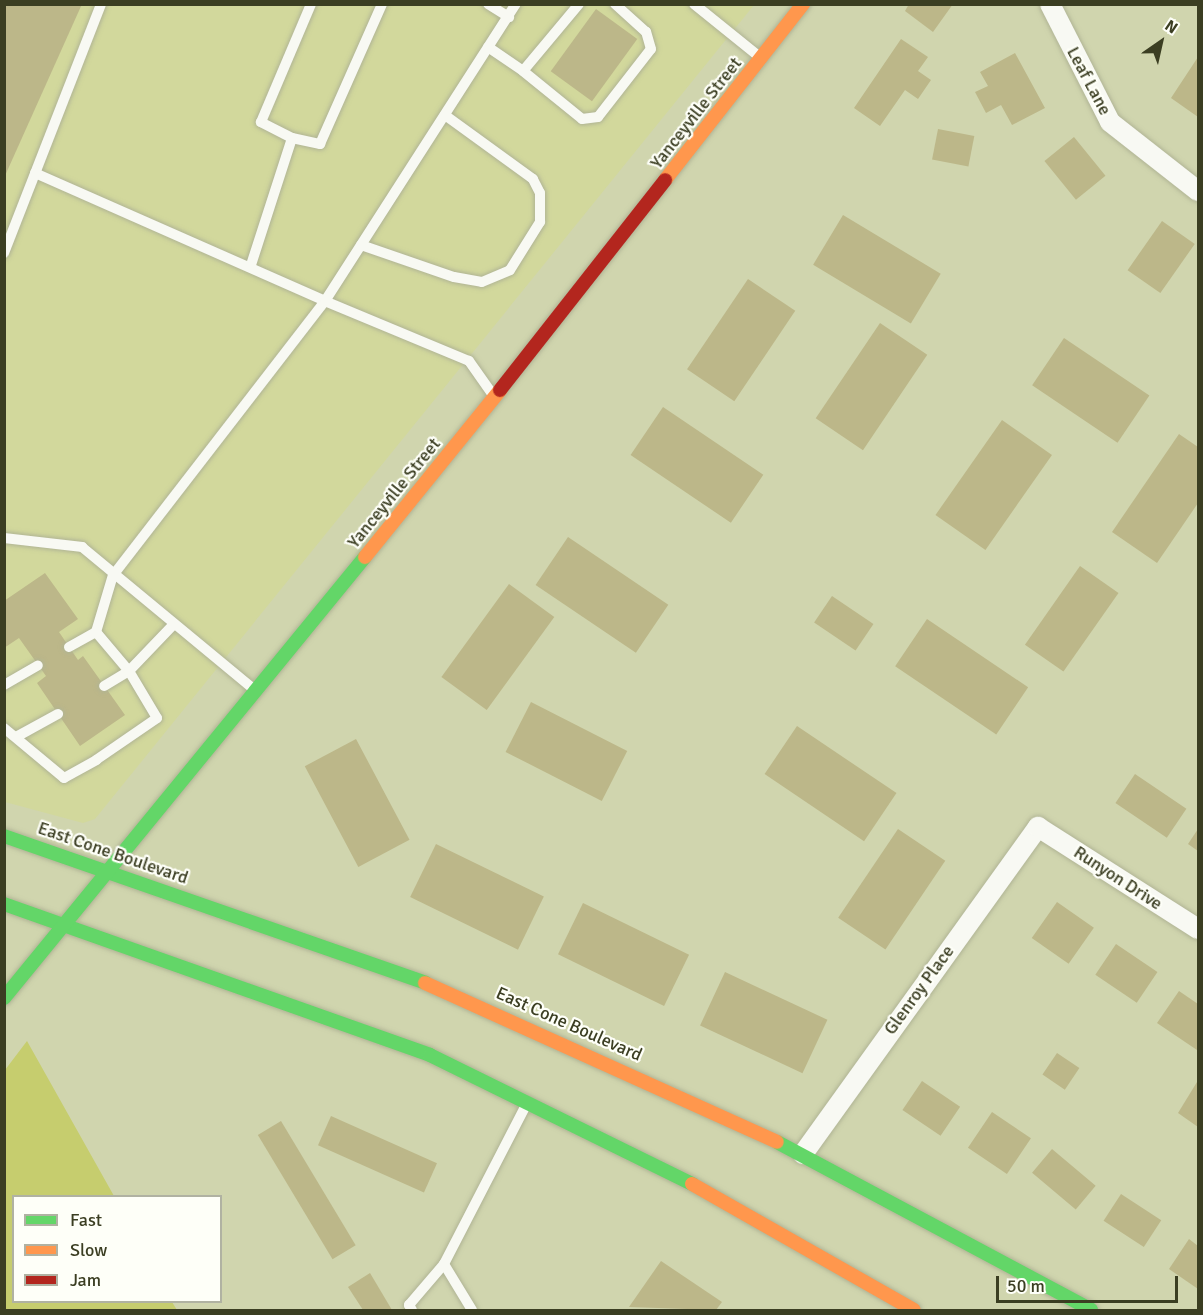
<!DOCTYPE html>
<style>
body{margin:0}
#map{position:relative;width:1203px;height:1315px;overflow:hidden;background:#d0d5ae;font-family:Signika,sans-serif}
div>[style]{position:absolute}
[style*='--x']{left:calc(var(--x)*1px);top:calc(var(--y)*1px);width:calc(var(--w)*1px);rotate:calc(var(--a)*1deg)}
.built>*{inset:0;background:#d2d89c}
.green>*{inset:0;background:#c6cd6e}
.building>*{inset:0;background:#bcb789;transform-origin:0 0}
.roads{filter:drop-shadow(0 0 2px #b0b495) drop-shadow(0 0 2px #b0b495)}
.lane>*{height:10px;margin:-5px;padding:0 5px;transform-origin:5px;border-radius:5px;background:#f8f9f3}
.street>*{height:20px;margin:-10px;padding:0 10px;transform-origin:10px;border-radius:10px;background:#f8f9f3}
.fast>*{height:14px;margin:-7px;padding:0 7px;transform-origin:7px;border-radius:7px;background:#63d668}
.slow>*{height:14px;margin:-7px;padding:0 7px;transform-origin:7px;border-radius:7px;background:#ff974d}
.jam>*{height:14px;margin:-7px;padding:0 7px;transform-origin:7px;border-radius:7px;background:#b3261e}
span{translate:-50% -50%;white-space:nowrap;text-align:center;line-height:1.15;-webkit-text-stroke:4.5px #fefff8;paint-order:stroke}
.street-label{font-size:18px;color:#3b3e22}
.frame{position:absolute;inset:0;border:6px solid #3b3e22;pointer-events:none}
.legend{position:absolute;left:12px;top:1195px;width:210px;height:108px;box-sizing:border-box;background:#fefff8;border:2px solid #b0b2a2;margin:0;padding:8px 10px;list-style:none;font-size:18px;color:#3b3e22}
.legend li{display:flex;align-items:center;gap:12px;height:30px}
.legend b{width:30px;border:2px solid #b0b2a2}
.north{position:absolute;left:1131px;top:12px;width:60px;height:60px;-webkit-text-stroke:4px #fefff8;paint-order:stroke;rotate:34deg;font-size:16px;font-weight:700;line-height:24px;text-align:center;color:#3b3e22}
.north::after{content:'';display:block;margin:auto;width:21px;height:27px;background:#3b3e22;clip-path:polygon(50% 0,100% 100%,50% 72%,0 100%)}
.scale{position:absolute;left:996px;top:1276px;width:182px;height:27px;box-sizing:border-box;border:3px solid #3b3e22;border-top:0;padding-left:8px;font-size:18px;line-height:21px;white-space:nowrap;color:#3b3e22;-webkit-text-stroke:4px #fefff8;paint-order:stroke}
</style>
<div id="map">
<div class="built">
<div style="clip-path:polygon(4px 5px,754px 5px,95px 819px,83px 823px,5px 802px)"></div>
</div>
<div class="green">
<div style="clip-path:polygon(27px 1041px,114px 1196px,14px 1196px,14px 1302px,172px 1302px,177px 1310px,5px 1310px,5px 1070px)"></div>
</div>
<div class="building">
<div style="clip-path:polygon(4px 4px,82px 4px,4px 178px)"></div>
<div style="clip-path:polygon(909px 4px,953px 4px,933px 32px,905px 11px)"></div>
<div style="left:596px;top:9px;width:51px;height:77px;rotate:36deg"></div>
<div style="clip-path:polygon(901px 39px,928px 57px,918px 71px,931px 80px,918px 99px,905px 90px,880px 126px,854px 108px)"></div>
<div style="clip-path:polygon(1015px 53px,1045px 108px,1012px 125px,1001px 105px,986px 113px,975px 92px,988px 86px,980px 72px)"></div>
<div style="clip-path:polygon(1198px 57px,1198px 117px,1171px 98px)"></div>
<div style="left:938px;top:129px;width:37px;height:31px;rotate:11deg"></div>
<div style="left:1074px;top:137px;width:50px;height:38px;rotate:51deg"></div>
<div style="left:843px;top:215px;width:114px;height:58px;rotate:31deg"></div>
<div style="left:1162px;top:221px;width:40px;height:60px;rotate:35deg"></div>
<div style="left:748px;top:279px;width:57px;height:109px;rotate:34deg"></div>
<div style="left:880px;top:323px;width:57px;height:115px;rotate:34deg"></div>
<div style="left:1064px;top:338px;width:103px;height:57px;rotate:34deg"></div>
<div style="left:663px;top:407px;width:121px;height:58px;rotate:34deg"></div>
<div style="left:1002px;top:420px;width:61px;height:116px;rotate:35deg"></div>
<div style="clip-path:polygon(1179px 434px,1198px 447px,1198px 503px,1157px 563px,1112px 532px)"></div>
<div style="left:568px;top:537px;width:121px;height:58px;rotate:34deg"></div>
<div style="left:1080px;top:566px;width:47px;height:96px;rotate:35deg"></div>
<div style="clip-path:polygon(45px 573px,78px 619px,59px 632px,78px 660px,83px 656px,125px 715px,80px 746px,37px 683px,46px 676px,19px 638px,4px 648px,4px 601px)"></div>
<div style="left:509px;top:584px;width:56px;height:115px;rotate:36deg"></div>
<div style="left:832px;top:596px;width:50px;height:32px;rotate:34deg"></div>
<div style="left:927px;top:619px;width:122px;height:57px;rotate:34deg"></div>
<div style="left:531px;top:702px;width:108px;height:56px;rotate:27deg"></div>
<div style="left:797px;top:726px;width:120px;height:58px;rotate:34deg"></div>
<div style="left:356px;top:739px;width:114px;height:58px;rotate:62deg"></div>
<div style="left:1135px;top:774px;width:62px;height:35px;rotate:34deg"></div>
<div style="left:898px;top:829px;width:57px;height:107px;rotate:34deg"></div>
<div style="clip-path:polygon(1198px 829px,1198px 851px,1188px 844px)"></div>
<div style="left:436px;top:844px;width:120px;height:59px;rotate:26deg"></div>
<div style="left:1057px;top:902px;width:45px;height:44px;rotate:35deg"></div>
<div style="left:583px;top:903px;width:118px;height:57px;rotate:26deg"></div>
<div style="left:1116px;top:944px;width:50px;height:37px;rotate:34deg"></div>
<div style="left:725px;top:972px;width:113px;height:59px;rotate:25deg"></div>
<div style="clip-path:polygon(1179px 991px,1198px 1004px,1197px 1050px,1157px 1023px)"></div>
<div style="left:1057px;top:1053px;width:27px;height:26px;rotate:34deg"></div>
<div style="left:922px;top:1081px;width:46px;height:35px;rotate:34deg"></div>
<div style="clip-path:polygon(1197px 1082px,1198px 1083px,1198px 1127px,1178px 1113px)"></div>
<div style="left:992px;top:1112px;width:47px;height:43px;rotate:34deg"></div>
<div style="left:331px;top:1116px;width:116px;height:32px;rotate:24deg"></div>
<div style="left:281px;top:1121px;width:145px;height:27px;rotate:59deg"></div>
<div style="left:1052px;top:1149px;width:57px;height:31px;rotate:40deg"></div>
<div style="left:1121px;top:1194px;width:48px;height:32px;rotate:33deg"></div>
<div style="clip-path:polygon(1189px 1239px,1198px 1246px,1198px 1289px,1169px 1269px)"></div>
<div style="clip-path:polygon(661px 1261px,722px 1302px,716px 1310px,629px 1307px)"></div>
<div style="clip-path:polygon(370px 1273px,392px 1310px,363px 1310px,348px 1287px)"></div>
</div>
<div class="roads">
<div class="lane">
<div style="--x:488;--y:4;--w:25;--a:32"></div>
<div style="--x:579;--y:4;--w:87;--a:129.9"></div>
<div style="--x:523;--y:71;--w:76;--a:39.1"></div>
<div style="--x:582;--y:119;--w:16;--a:-7"></div>
<div style="--x:598;--y:117;--w:86;--a:-52.1"></div>
<div style="--x:651;--y:49;--w:18;--a:-106"></div>
<div style="--x:646;--y:32;--w:42;--a:-137.9"></div>
<div style="--x:694;--y:4;--w:86;--a:38.9"></div>
<div style="--x:488;--y:47;--w:42;--a:34.4"></div>
<div style="--x:292;--y:138;--w:29;--a:12"></div>
<div style="--x:320;--y:144;--w:153;--a:-66.1"></div>
<div style="--x:35;--y:173;--w:317;--a:23.8"></div>
<div style="--x:325;--y:301;--w:346;--a:127.7"></div>
<div style="--x:113;--y:575;--w:59;--a:106.6"></div>
<div style="--x:361;--y:245;--w:98;--a:19"></div>
<div style="--x:454;--y:277;--w:28;--a:10"></div>
<div style="--x:482;--y:282;--w:30;--a:-23"></div>
<div style="--x:510;--y:270;--w:57;--a:-58"></div>
<div style="--x:540;--y:222;--w:29;--a:-90"></div>
<div style="--x:540;--y:193;--w:16;--a:-117"></div>
<div style="--x:533;--y:179;--w:109;--a:-144"></div>
<div style="--x:4;--y:253;--w:267;--a:-68.7"></div>
<div style="--x:251;--y:265;--w:133;--a:-72.1"></div>
<div style="--x:292;--y:138;--w:35;--a:-153"></div>
<div style="--x:261;--y:122;--w:128;--a:-67"></div>
<div style="--x:493;--y:395;--w:42;--a:-125.2"></div>
<div style="--x:469;--y:361;--w:156;--a:-157.4"></div>
<div style="--x:325;--y:301;--w:353;--a:-57.3"></div>
<div style="--x:4;--y:538;--w:79;--a:6.6"></div>
<div style="--x:82;--y:547;--w:224;--a:39.6"></div>
<div style="--x:69;--y:647;--w:31;--a:-29"></div>
<div style="--x:96;--y:632;--w:51;--a:49.8"></div>
<div style="--x:129;--y:671;--w:29;--a:149"></div>
<div style="--x:4;--y:685;--w:39;--a:-30"></div>
<div style="--x:4;--y:728;--w:78;--a:39.8"></div>
<div style="--x:64;--y:778;--w:37;--a:-29"></div>
<div style="--x:96;--y:760;--w:74;--a:-34.5"></div>
<div style="--x:157;--y:718;--w:55;--a:-120.8"></div>
<div style="--x:129;--y:671;--w:62;--a:-46.3"></div>
<div style="--x:16;--y:737;--w:48;--a:-28.7"></div>
<div style="--x:444;--y:1264;--w:54;--a:58.7"></div>
<div style="--x:412;--y:1310;--w:6;--a:-121"></div>
<div style="--x:409;--y:1305;--w:54;--a:-49.5"></div>
<div style="--x:444;--y:1264;--w:181;--a:-62.7"></div>
</div>
<div class="street">
<div style="--x:1050;--y:4;--w:132;--a:63"></div>
<div style="--x:1110;--y:122;--w:112;--a:38.1"></div>
<div style="--x:803;--y:1154;--w:403;--a:-54.3"></div>
<div style="--x:1038;--y:827;--w:190;--a:32.5"></div>
</div>
<div class="fast">
<div style="--x:4;--y:836;--w:446;--a:19.2"></div>
<div style="--x:4;--y:904;--w:452;--a:19.5"></div>
<div style="--x:430;--y:1055;--w:292;--a:26.2"></div>
<div style="--x:4;--y:998;--w:570;--a:-50.7"></div>
<div style="--x:777;--y:1142;--w:356;--a:28.1"></div>
</div>
<div class="slow">
<div style="--x:665;--y:180;--w:224;--a:-51.9"></div>
<div style="--x:365;--y:557;--w:215;--a:-51"></div>
<div style="--x:425;--y:983;--w:386;--a:24.3"></div>
<div style="--x:692;--y:1184;--w:255;--a:29.6"></div>
</div>
<div class="jam">
<div style="--x:500;--y:390;--w:267;--a:-51.8"></div>
</div>
</div>
<div class="street-label">
<span style="left:1089px;top:81px;rotate:62deg">Leaf Lane</span>
<span style="left:696px;top:113px;rotate:-52deg">Yanceyville Street</span>
<span style="left:394px;top:493px;rotate:-51deg">Yanceyville Street</span>
<span style="left:113px;top:853px;rotate:19deg">East Cone Boulevard</span>
<span style="left:1118px;top:878px;rotate:33deg">Runyon Drive</span>
<span style="left:919px;top:990px;rotate:-54deg">Glenroy Place</span>
<span style="left:569px;top:1024px;rotate:24deg">East Cone Boulevard</span>
</div>
<div class="frame"></div>
<ul class="legend">
<li><b style="height:8px;background:#63d668"></b>Fast</li>
<li><b style="height:8px;background:#ff974d"></b>Slow</li>
<li><b style="height:8px;background:#b3261e"></b>Jam</li>
</ul>
<div class="north">N</div>
<div class="scale">50 m</div>
</div>
